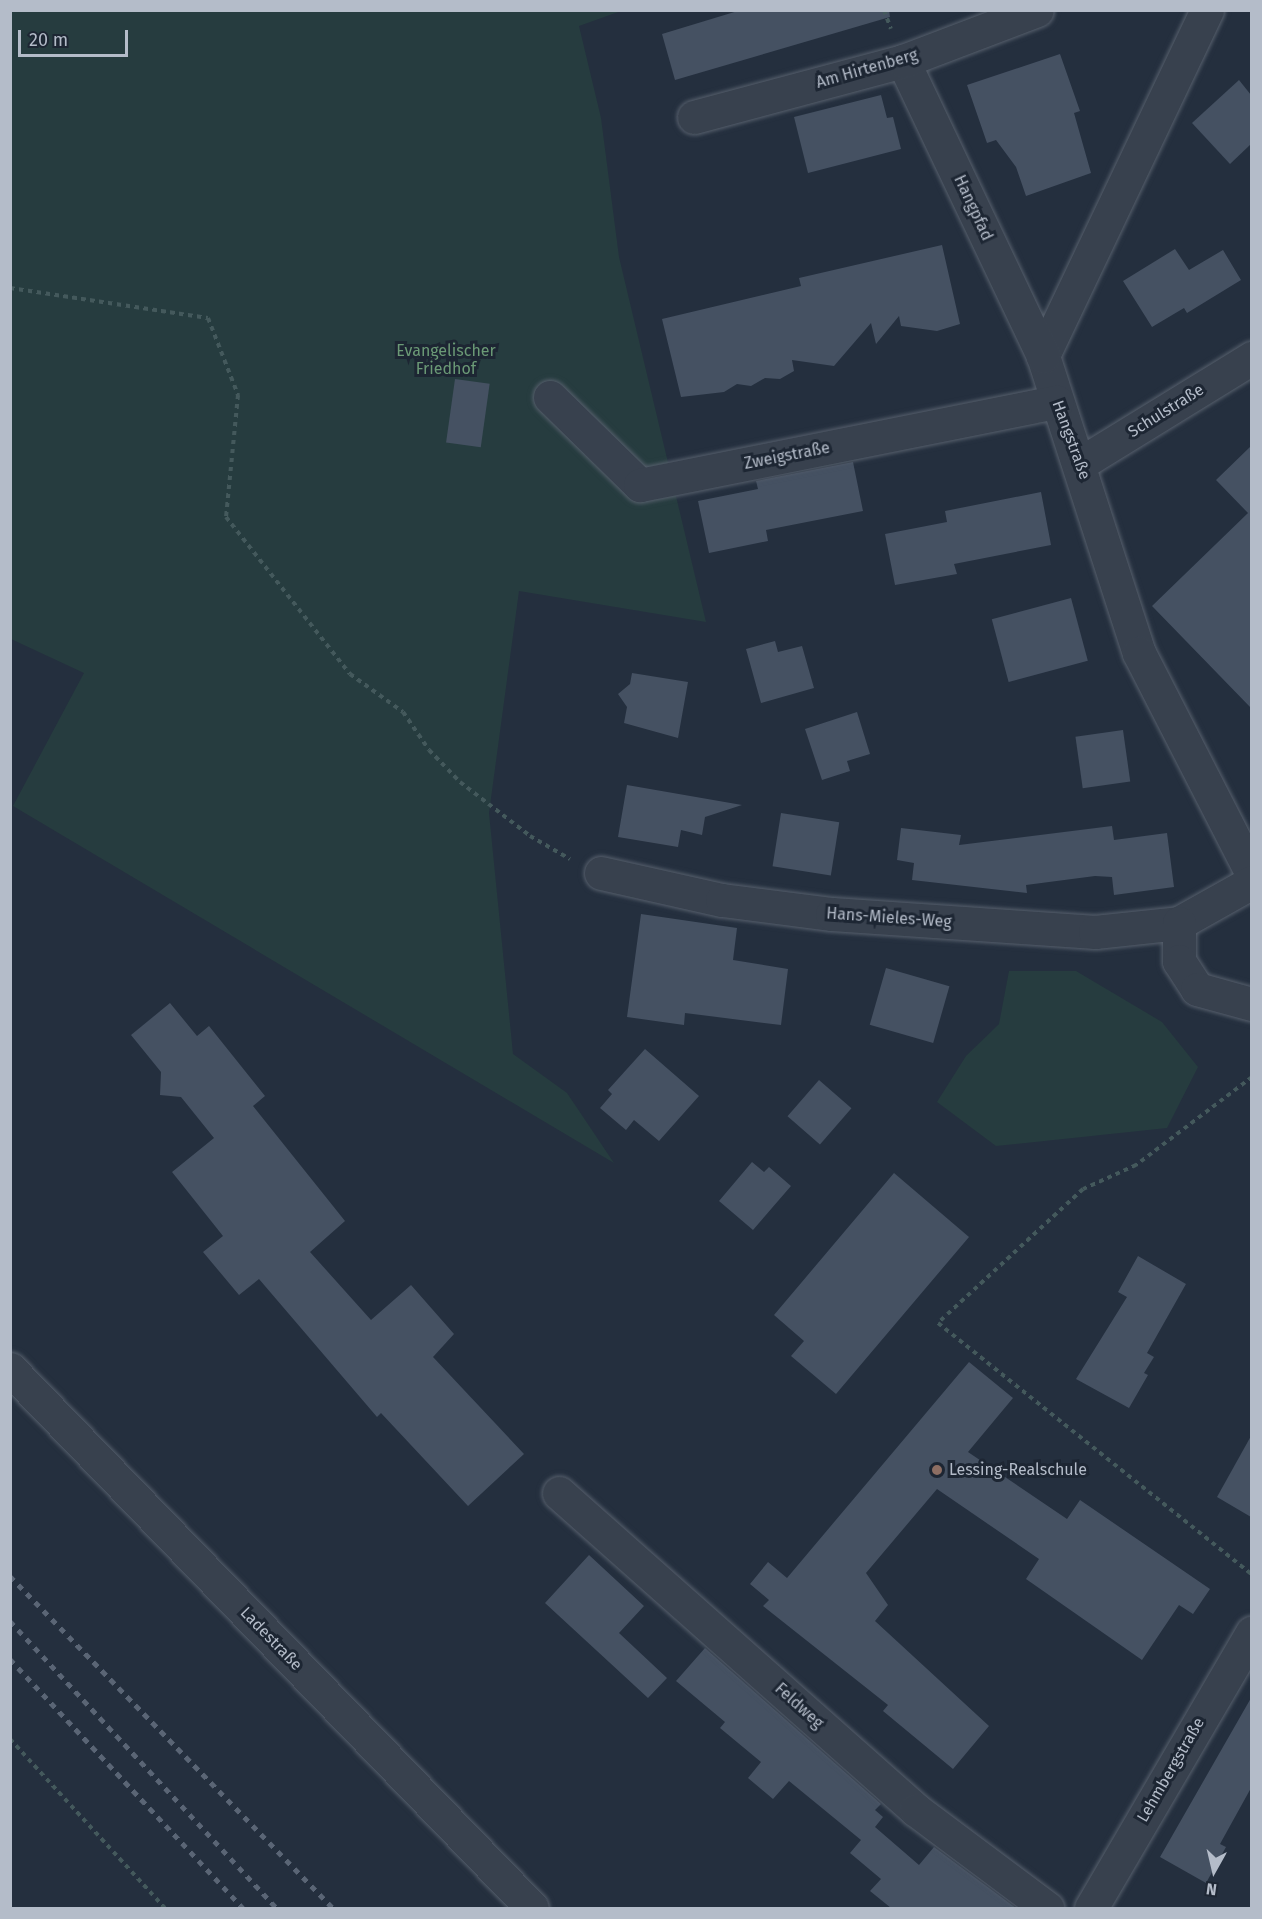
<!DOCTYPE html>
<meta charset="utf-8">
<style>
body{margin:0}
#map{position:relative;width:1262px;height:1919px;overflow:hidden;background:#242f3e;font-family:"Fira Sans",sans-serif}
div>[style]{position:absolute}
[style*='--x']{left:calc(var(--x)*1px);top:calc(var(--y)*1px);width:calc(var(--w)*1px);rotate:calc(var(--a)*1deg)}
.green>*{inset:0;background:#263c3f}
.building>*{inset:0;background:#455162;transform-origin:0 0}
.path>*{height:4px;margin-top:-2px;transform-origin:0;background:repeating-linear-gradient(90deg,#44595c 0 4.5px,transparent 0 9px)}
.roads{filter:drop-shadow(0 0 2px #565f6c) drop-shadow(0 0 2px #565f6c)}
.minor>*{height:33px;margin:-16.5px;padding:0 16.5px;transform-origin:16.5px;border-radius:16.5px;background:#38414e}
.rail>*{height:4.5px;margin-top:-2.25px;transform-origin:0;background:repeating-linear-gradient(90deg,#5a6575 0 6px,transparent 0 12px)}
.dots>*{width:16px;height:16px;translate:-50% -50%;box-sizing:border-box;border:3px solid #1d2633;border-radius:50%}
span{translate:-50% -50%;white-space:nowrap;text-align:center;line-height:1.15;-webkit-text-stroke:6px #1d2633;paint-order:stroke}
.street-label{font-size:16px;color:#b4bcc9}
.park-label{font-size:16px;color:#6b9a76}
.poi-label{font-size:16px;color:#b4bcc9}
.left{translate:0 -50%;text-align:left}
.frame{position:absolute;inset:0;border:12px solid #b4bcc9;pointer-events:none}
.north{position:absolute;left:1184px;top:1841px;width:60px;height:60px;-webkit-text-stroke:4px #1d2633;paint-order:stroke;rotate:188deg;font-size:16px;font-weight:700;line-height:24px;text-align:center;color:#b4bcc9}
.north::after{content:'';display:block;margin:auto;width:21px;height:27px;background:#b4bcc9;clip-path:polygon(50% 0,100% 100%,50% 72%,0 100%)}
.scale{position:absolute;left:18px;top:30px;width:110px;height:27px;box-sizing:border-box;border:3px solid #b4bcc9;border-top:0;padding-left:8px;font-size:18px;line-height:21px;white-space:nowrap;color:#b4bcc9;-webkit-text-stroke:4px #1d2633;paint-order:stroke}
</style>
<div id="map">
<div class="green">
<div style="clip-path:polygon(11px 11px,621px 11px,579px 26px,601px 118px,619px 257px,706px 622px,519px 591px,489px 813px,513px 1054px,567px 1093px,614px 1163px,13px 806px,84px 673px,11px 639px)"></div>
<div style="clip-path:polygon(1009px 971px,1076px 971px,1162px 1022px,1198px 1067px,1167px 1128px,996px 1146px,937px 1102px,966px 1056px,999px 1024px)"></div>
</div>
<div class="building">
<div style="clip-path:polygon(741px 10px,889px 10px,890px 17px,675px 80px,662px 34px)"></div>
<div style="clip-path:polygon(1060px 54px,1080px 111px,1074px 113px,1091px 173px,1026px 196px,1016px 167px,996px 140px,987px 143px,967px 85px)"></div>
<div style="clip-path:polygon(1239px 80px,1251px 95px,1251px 144px,1230px 164px,1192px 123px)"></div>
<div style="clip-path:polygon(881px 95px,887px 118px,893px 117px,901px 149px,808px 173px,794px 117px)"></div>
<div style="clip-path:polygon(942px 245px,960px 324px,937px 331px,901px 326px,899px 316px,876px 344px,871px 323px,834px 366px,792px 360px,794px 371px,780px 379px,765px 378px,751px 386px,737px 384px,724px 392px,681px 397px,662px 319px,801px 286px,799px 278px)"></div>
<div style="clip-path:polygon(1175px 249px,1189px 270px,1223px 250px,1241px 280px,1187px 313px,1184px 308px,1152px 327px,1123px 281px)"></div>
<div style="left:455px;top:379px;width:35px;height:64px;rotate:8deg"></div>
<div style="clip-path:polygon(1251px 446px,1251px 708px,1152px 606px,1248px 513px,1216px 480px)"></div>
<div style="clip-path:polygon(853px 462px,863px 511px,766px 530px,768px 541px,709px 553px,698px 501px,758px 489px,756px 481px)"></div>
<div style="clip-path:polygon(1041px 492px,1051px 545px,954px 564px,957px 574px,895px 585px,885px 534px,947px 522px,945px 511px)"></div>
<div style="left:1071px;top:598px;width:65px;height:82px;rotate:75deg"></div>
<div style="clip-path:polygon(775px 641px,778px 652px,802px 646px,814px 688px,761px 703px,746px 649px)"></div>
<div style="clip-path:polygon(632px 673px,688px 682px,678px 738px,624px 723px,627px 707px,618px 694px,630px 684px)"></div>
<div style="clip-path:polygon(857px 712px,870px 754px,847px 761px,850px 771px,822px 780px,805px 729px)"></div>
<div style="left:1123px;top:730px;width:52px;height:48px;rotate:82deg"></div>
<div style="clip-path:polygon(627px 785px,742px 805px,705px 817px,702px 835px,681px 830px,678px 847px,618px 837px)"></div>
<div style="left:781px;top:813px;width:59px;height:54px;rotate:9deg"></div>
<div style="clip-path:polygon(1112px 826px,1114px 840px,1167px 833px,1174px 887px,1114px 895px,1112px 877px,1095px 876px,1026px 885px,1027px 893px,912px 880px,914px 863px,897px 860px,901px 828px,961px 835px,959px 845px)"></div>
<div style="clip-path:polygon(641px 914px,737px 928px,733px 960px,788px 969px,781px 1025px,685px 1013px,684px 1025px,627px 1017px)"></div>
<div style="left:886px;top:968px;width:66px;height:59px;rotate:16deg"></div>
<div style="clip-path:polygon(170px 1003px,197px 1036px,209px 1026px,265px 1096px,253px 1106px,345px 1221px,310px 1252px,371px 1320px,411px 1285px,454px 1334px,433px 1357px,524px 1454px,468px 1506px,381px 1413px,377px 1417px,259px 1279px,239px 1295px,203px 1252px,223px 1236px,172px 1172px,214px 1138px,181px 1097px,160px 1095px,161px 1072px,131px 1035px)"></div>
<div style="clip-path:polygon(645px 1049px,699px 1096px,659px 1141px,634px 1120px,626px 1130px,600px 1108px,612px 1094px,608px 1090px)"></div>
<div style="left:819px;top:1080px;width:43px;height:48px;rotate:41deg"></div>
<div style="clip-path:polygon(752px 1162px,764px 1172px,769px 1167px,791px 1186px,753px 1230px,719px 1201px)"></div>
<div style="clip-path:polygon(894px 1173px,969px 1237px,836px 1394px,791px 1356px,804px 1341px,774px 1315px)"></div>
<div style="clip-path:polygon(1138px 1256px,1186px 1284px,1147px 1353px,1154px 1357px,1144px 1373px,1148px 1375px,1129px 1408px,1076px 1379px,1127px 1297px,1118px 1292px)"></div>
<div style="clip-path:polygon(969px 1362px,1013px 1398px,968px 1452px,1067px 1519px,1080px 1500px,1210px 1589px,1193px 1614px,1179px 1605px,1142px 1660px,1026px 1579px,1039px 1559px,937px 1489px,866px 1573px,888px 1605px,875px 1621px,989px 1726px,953px 1769px,883px 1711px,888px 1705px,763px 1606px,769px 1600px,750px 1584px,768px 1562px,787px 1578px)"></div>
<div style="clip-path:polygon(1251px 1436px,1251px 1517px,1217px 1497px)"></div>
<div style="clip-path:polygon(589px 1555px,644px 1606px,619px 1633px,667px 1678px,648px 1698px,545px 1603px)"></div>
<div style="clip-path:polygon(705px 1648px,881px 1804px,875px 1810px,883px 1817px,875px 1827px,919px 1865px,934px 1847px,1016px 1908px,891px 1908px,870px 1891px,881px 1879px,850px 1853px,861px 1840px,789px 1781px,773px 1799px,748px 1778px,761px 1762px,720px 1728px,725px 1722px,676px 1681px)"></div>
<div style="clip-path:polygon(1251px 1698px,1251px 1788px,1220px 1844px,1226px 1847px,1206px 1883px,1160px 1857px)"></div>
</div>
<div class="path">
<div style="--x:884;--y:10;--w:20;--a:70"></div>
<div style="--x:10;--y:288;--w:200;--a:8.6"></div>
<div style="--x:208;--y:318;--w:83;--a:68.7"></div>
<div style="--x:238;--y:395;--w:123;--a:95.6"></div>
<div style="--x:226;--y:517;--w:200;--a:51.7"></div>
<div style="--x:350;--y:674;--w:65;--a:35.6"></div>
<div style="--x:403;--y:712;--w:46;--a:55.6"></div>
<div style="--x:429;--y:750;--w:45;--a:45.9"></div>
<div style="--x:460;--y:782;--w:88;--a:37.6"></div>
<div style="--x:530;--y:836;--w:46;--a:29.9"></div>
<div style="--x:1252;--y:1077;--w:146;--a:142.8"></div>
<div style="--x:1136;--y:1165;--w:58;--a:155.6"></div>
<div style="--x:1083;--y:1189;--w:197;--a:137.3"></div>
<div style="--x:938;--y:1323;--w:403;--a:38.7"></div>
<div style="--x:10;--y:1739;--w:229;--a:47.5"></div>
</div>
<div class="roads">
<div class="minor">
<div style="--x:1207;--y:10;--w:383;--a:115.4"></div>
<div style="--x:1043;--y:356;--w:312;--a:72.1"></div>
<div style="--x:1139;--y:653;--w:248;--a:62.9"></div>
<div style="--x:903;--y:61;--w:327;--a:64.6"></div>
<div style="--x:694;--y:117;--w:216;--a:-15"></div>
<div style="--x:903;--y:61;--w:143;--a:-20.8"></div>
<div style="--x:550;--y:397;--w:126;--a:44.4"></div>
<div style="--x:640;--y:485;--w:425;--a:-11.3"></div>
<div style="--x:1081;--y:463;--w:201;--a:-31.6"></div>
<div style="--x:601;--y:873;--w:124;--a:12.6"></div>
<div style="--x:722;--y:900;--w:111;--a:7.3"></div>
<div style="--x:832;--y:914;--w:264;--a:3.9"></div>
<div style="--x:1095;--y:932;--w:84;--a:-6.1"></div>
<div style="--x:1179;--y:923;--w:84;--a:-29.3"></div>
<div style="--x:1179;--y:923;--w:38;--a:90"></div>
<div style="--x:1179;--y:961;--w:33;--a:57"></div>
<div style="--x:1197;--y:989;--w:57;--a:15.3"></div>
<div style="--x:10;--y:1369;--w:750;--a:45.92"></div>
<div style="--x:559;--y:1493;--w:477;--a:41.6"></div>
<div style="--x:916;--y:1810;--w:164;--a:36.8"></div>
<div style="--x:1091;--y:1908;--w:319;--a:-59.7"></div>
</div>
</div>
<div class="rail">
<div style="--x:10;--y:1576;--w:463;--a:45.8"></div>
<div style="--x:10;--y:1621;--w:392;--a:47.1"></div>
<div style="--x:10;--y:1659;--w:341;--a:46.9"></div>
</div>
<div class="dots">
<div style="left:937px;top:1470px;background:#8d6e63"></div>
</div>
<div class="street-label">
<span style="left:867px;top:69px;rotate:-16deg">Am Hirtenberg</span>
<span style="left:973px;top:208px;rotate:65deg">Hangpfad</span>
<span style="left:1166px;top:411px;rotate:-32deg">Schulstraße</span>
<span style="left:1071px;top:440px;rotate:70deg">Hangstraße</span>
<span style="left:787px;top:456px;rotate:-11deg">Zweigstraße</span>
<span style="left:889px;top:918px;rotate:4deg">Hans-Mieles-Weg</span>
<span style="left:271px;top:1639px;rotate:46deg">Ladestraße</span>
<span style="left:799px;top:1706px;rotate:42deg">Feldweg</span>
<span style="left:1171px;top:1770px;rotate:-60deg">Lehmbergstraße</span>
</div>
<div class="park-label">
<span style="left:446px;top:360px">Evangelischer<br>Friedhof</span>
</div>
<div class="poi-label">
<span class="left" style="left:949px;top:1470px">Lessing-Realschule</span>
</div>
<div class="frame"></div>
<div class="north">N</div>
<div class="scale">20 m</div>
</div>
